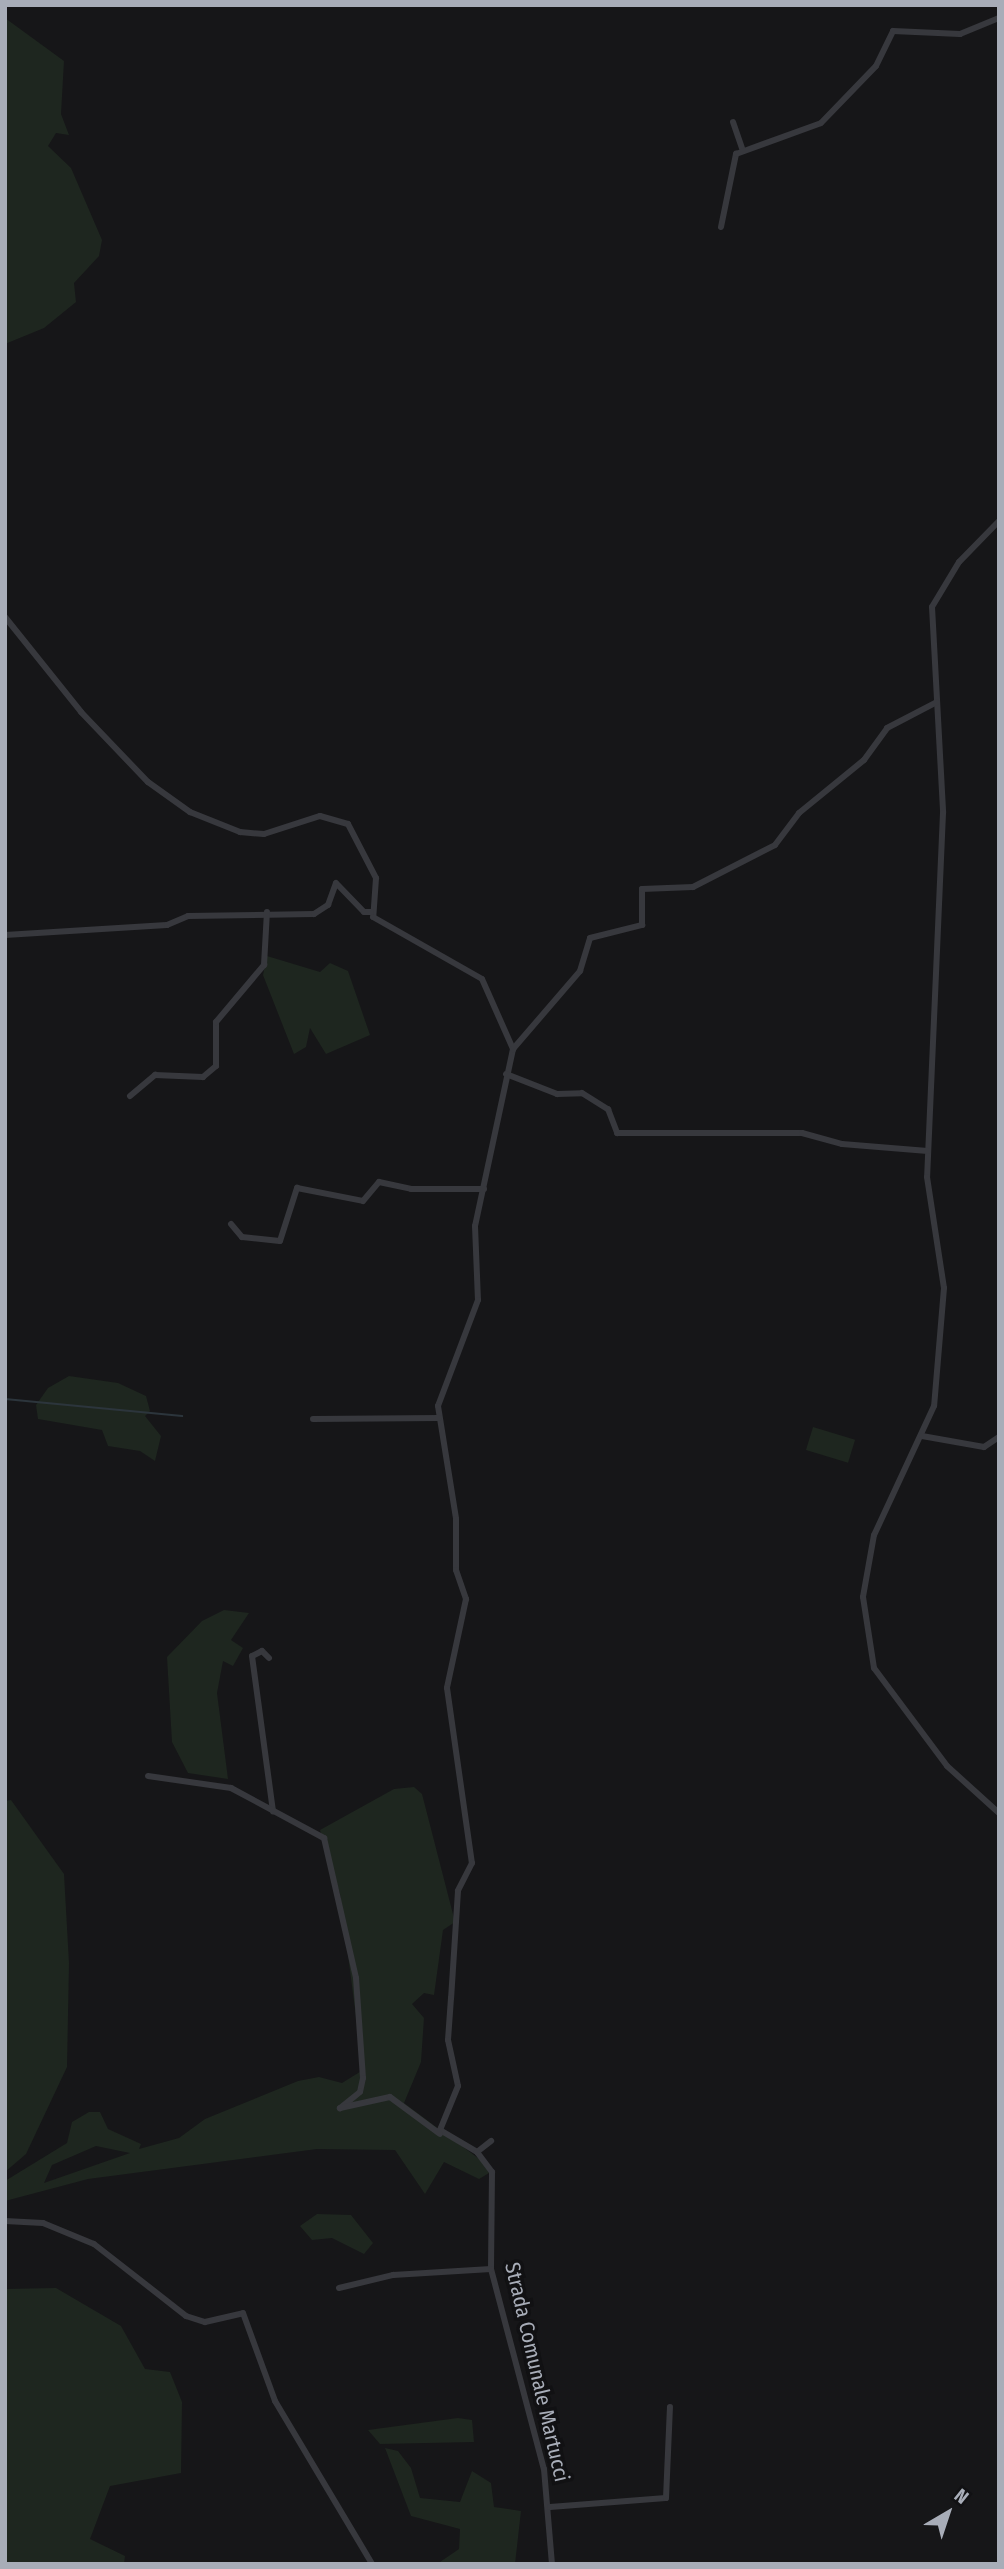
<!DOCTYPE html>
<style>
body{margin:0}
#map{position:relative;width:1004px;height:2569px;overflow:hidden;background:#161618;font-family:"Fira Sans Condensed",sans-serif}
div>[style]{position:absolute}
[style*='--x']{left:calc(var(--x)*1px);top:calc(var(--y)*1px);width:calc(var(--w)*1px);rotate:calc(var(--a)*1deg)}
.green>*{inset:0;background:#1e261f;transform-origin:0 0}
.stream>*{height:2px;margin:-1px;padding:0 1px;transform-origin:1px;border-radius:1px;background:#2c353c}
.minor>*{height:6px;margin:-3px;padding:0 3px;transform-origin:3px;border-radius:3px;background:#37383d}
span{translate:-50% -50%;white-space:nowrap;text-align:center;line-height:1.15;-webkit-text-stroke:7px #111113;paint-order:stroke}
.street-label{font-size:21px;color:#a8adb8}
.frame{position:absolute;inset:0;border:7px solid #a8adb8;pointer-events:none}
.north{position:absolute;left:913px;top:2478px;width:70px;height:70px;-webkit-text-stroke:5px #111113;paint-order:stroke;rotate:39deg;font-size:19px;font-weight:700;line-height:28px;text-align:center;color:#a8adb8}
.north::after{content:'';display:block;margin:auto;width:24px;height:32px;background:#a8adb8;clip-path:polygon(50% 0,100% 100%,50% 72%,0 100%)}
</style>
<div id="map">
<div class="green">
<div style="clip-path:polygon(5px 18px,64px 61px,61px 114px,69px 135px,56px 133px,48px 146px,71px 168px,102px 240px,99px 256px,74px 283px,76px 302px,44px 328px,5px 344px)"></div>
<div style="clip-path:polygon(267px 956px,320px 972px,330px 963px,348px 971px,370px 1035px,326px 1054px,310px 1028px,306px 1047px,294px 1054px,263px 975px)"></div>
<div style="clip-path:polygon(69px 1376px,118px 1383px,146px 1396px,150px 1411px,145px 1416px,161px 1436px,155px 1461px,140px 1451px,108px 1446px,102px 1430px,38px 1419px,36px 1405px,48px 1388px)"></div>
<div style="left:813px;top:1427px;width:44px;height:24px;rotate:17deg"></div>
<div style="clip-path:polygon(224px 1610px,249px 1613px,231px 1640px,243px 1648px,233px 1666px,223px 1661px,217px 1693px,228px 1779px,188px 1773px,172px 1742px,167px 1657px,202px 1621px)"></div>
<div style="clip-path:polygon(evenodd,414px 1787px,422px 1794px,455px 1922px,443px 1930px,434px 1995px,424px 1993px,412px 2004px,424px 2018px,421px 2062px,404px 2103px,494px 2170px,479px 2179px,444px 2162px,425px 2194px,395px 2150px,317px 2149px,88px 2179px,5px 2201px,5px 2181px,67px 2143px,72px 2122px,89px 2112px,100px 2112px,108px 2129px,141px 2144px,139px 2149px,179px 2138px,205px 2119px,298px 2081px,319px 2077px,342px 2083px,363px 2070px,340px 1894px,320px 1830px,394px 1789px,414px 1787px,96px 2146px,130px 2153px,44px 2183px,52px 2165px,96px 2146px)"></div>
<div style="clip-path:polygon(11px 1800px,64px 1874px,69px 1963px,67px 2067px,26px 2154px,5px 2172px,5px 1801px)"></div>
<div style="clip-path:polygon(317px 2214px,351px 2215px,373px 2243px,364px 2254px,332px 2238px,312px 2240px,300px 2226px)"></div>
<div style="clip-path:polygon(56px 2288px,121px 2326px,145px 2369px,170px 2372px,182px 2402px,181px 2473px,110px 2486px,90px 2539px,125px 2556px,124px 2564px,5px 2564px,5px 2289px)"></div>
<div style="clip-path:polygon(458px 2418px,472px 2420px,474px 2442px,380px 2444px,368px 2430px)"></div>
<div style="clip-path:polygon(385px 2448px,398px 2451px,411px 2468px,420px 2498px,460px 2502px,472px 2471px,491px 2483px,494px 2507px,521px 2511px,515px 2564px,437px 2564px,459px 2549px,460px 2529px,411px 2516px)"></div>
</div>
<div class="stream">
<div style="--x:5;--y:1399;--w:178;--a:5.5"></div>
</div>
<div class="minor">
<div style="--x:733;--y:122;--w:28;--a:71"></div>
<div style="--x:721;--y:227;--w:75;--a:-78.4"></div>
<div style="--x:736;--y:154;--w:90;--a:-20"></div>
<div style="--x:821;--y:123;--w:79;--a:-46"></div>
<div style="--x:876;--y:66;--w:39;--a:-64"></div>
<div style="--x:893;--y:31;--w:67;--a:2.6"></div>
<div style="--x:960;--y:34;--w:42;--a:-22.3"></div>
<div style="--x:999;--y:521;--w:57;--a:134.3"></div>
<div style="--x:959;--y:562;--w:52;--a:121"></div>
<div style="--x:932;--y:607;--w:206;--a:86.9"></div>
<div style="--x:943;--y:813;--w:364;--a:92.5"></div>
<div style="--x:927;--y:1177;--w:112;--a:81.3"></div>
<div style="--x:944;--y:1288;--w:118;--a:94.8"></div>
<div style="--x:934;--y:1406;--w:142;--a:114.9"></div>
<div style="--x:874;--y:1535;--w:63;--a:100.1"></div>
<div style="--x:863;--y:1597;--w:72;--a:81.2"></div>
<div style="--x:874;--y:1668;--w:122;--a:53.3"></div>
<div style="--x:947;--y:1766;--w:70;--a:42.1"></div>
<div style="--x:5;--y:617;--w:122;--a:51.3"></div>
<div style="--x:81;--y:712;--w:97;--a:46.3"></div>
<div style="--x:148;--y:782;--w:52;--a:35.5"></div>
<div style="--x:190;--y:812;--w:54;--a:21.8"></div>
<div style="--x:240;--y:832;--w:24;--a:5"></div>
<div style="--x:264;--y:834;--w:59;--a:-17.8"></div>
<div style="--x:320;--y:816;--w:29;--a:16"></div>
<div style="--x:348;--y:824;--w:61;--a:62.6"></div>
<div style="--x:376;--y:878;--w:39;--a:94"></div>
<div style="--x:373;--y:917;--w:125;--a:29.6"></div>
<div style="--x:482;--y:979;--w:77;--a:66.1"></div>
<div style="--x:513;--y:1049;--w:181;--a:102.1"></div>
<div style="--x:475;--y:1226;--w:74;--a:87.7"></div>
<div style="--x:478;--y:1300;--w:113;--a:110.7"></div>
<div style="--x:438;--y:1406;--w:114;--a:80.9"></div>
<div style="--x:456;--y:1519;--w:51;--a:90"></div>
<div style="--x:456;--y:1570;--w:31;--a:71"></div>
<div style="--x:466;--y:1599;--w:91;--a:102.1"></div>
<div style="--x:447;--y:1688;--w:177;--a:81.9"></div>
<div style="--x:472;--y:1863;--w:31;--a:117"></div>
<div style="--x:458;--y:1891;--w:107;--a:93.7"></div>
<div style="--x:451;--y:1998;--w:42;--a:94.1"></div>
<div style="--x:448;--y:2040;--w:47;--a:77.7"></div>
<div style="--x:458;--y:2086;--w:48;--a:112.2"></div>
<div style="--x:440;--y:2130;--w:43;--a:30.7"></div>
<div style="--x:477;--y:2152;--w:18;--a:-38"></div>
<div style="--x:5;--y:935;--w:162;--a:-3.5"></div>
<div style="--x:167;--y:925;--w:23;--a:-23"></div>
<div style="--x:188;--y:916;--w:126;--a:-0.9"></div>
<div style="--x:314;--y:914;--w:17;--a:-33"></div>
<div style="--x:328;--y:905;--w:23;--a:-70"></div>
<div style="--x:336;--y:883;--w:40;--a:46"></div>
<div style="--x:364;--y:912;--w:7;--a:0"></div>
<div style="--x:513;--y:1049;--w:103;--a:-49.3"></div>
<div style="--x:580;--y:971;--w:34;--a:-73"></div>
<div style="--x:590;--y:938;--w:54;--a:-14"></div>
<div style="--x:642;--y:925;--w:36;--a:-90"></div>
<div style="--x:642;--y:889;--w:51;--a:-2.2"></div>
<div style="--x:693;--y:887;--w:92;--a:-27.1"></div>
<div style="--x:775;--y:845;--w:40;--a:-53"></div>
<div style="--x:799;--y:813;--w:84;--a:-39.2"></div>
<div style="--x:864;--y:760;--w:39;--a:-54"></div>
<div style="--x:887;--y:728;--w:56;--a:-27.5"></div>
<div style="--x:506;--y:1074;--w:55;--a:21.4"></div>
<div style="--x:557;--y:1094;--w:25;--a:-2"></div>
<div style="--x:582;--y:1093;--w:31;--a:32"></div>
<div style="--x:608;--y:1109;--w:26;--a:69"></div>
<div style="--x:617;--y:1133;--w:185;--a:0"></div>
<div style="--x:802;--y:1133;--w:41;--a:15.4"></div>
<div style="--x:842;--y:1144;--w:86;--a:4.7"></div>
<div style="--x:130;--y:1096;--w:33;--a:-40"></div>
<div style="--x:155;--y:1075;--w:48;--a:2.4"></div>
<div style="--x:203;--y:1077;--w:17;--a:-40"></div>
<div style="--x:216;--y:1066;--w:44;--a:-90"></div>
<div style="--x:216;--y:1022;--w:75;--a:-49.9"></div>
<div style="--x:264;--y:965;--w:53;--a:-86.8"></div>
<div style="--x:231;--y:1224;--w:17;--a:50"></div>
<div style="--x:242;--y:1237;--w:38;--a:6"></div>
<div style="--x:280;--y:1241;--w:56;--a:-72.2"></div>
<div style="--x:297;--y:1188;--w:67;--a:11.1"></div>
<div style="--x:363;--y:1201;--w:25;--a:-50"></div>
<div style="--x:379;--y:1182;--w:33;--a:12"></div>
<div style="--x:411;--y:1189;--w:73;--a:0"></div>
<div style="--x:313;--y:1419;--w:126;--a:-0.5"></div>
<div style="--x:922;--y:1436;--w:63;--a:10.1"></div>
<div style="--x:984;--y:1447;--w:18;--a:-34"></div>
<div style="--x:269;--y:1658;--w:10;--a:-135"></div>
<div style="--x:262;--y:1651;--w:11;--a:153"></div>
<div style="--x:252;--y:1656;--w:157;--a:82.3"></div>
<div style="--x:148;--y:1776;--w:84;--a:8.2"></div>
<div style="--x:231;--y:1788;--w:106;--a:28.3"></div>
<div style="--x:324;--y:1838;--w:144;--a:77.1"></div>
<div style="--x:356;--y:1978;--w:100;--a:86"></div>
<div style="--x:363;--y:2078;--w:14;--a:102"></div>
<div style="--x:360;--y:2092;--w:26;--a:141"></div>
<div style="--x:340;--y:2108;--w:51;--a:-12.4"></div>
<div style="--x:390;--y:2097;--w:62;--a:36.5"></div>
<div style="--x:477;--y:2152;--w:25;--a:53"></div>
<div style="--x:492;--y:2172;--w:97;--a:90.6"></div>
<div style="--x:491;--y:2269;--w:207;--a:75.2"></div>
<div style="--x:544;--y:2469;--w:95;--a:85.2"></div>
<div style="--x:5;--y:2221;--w:38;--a:3"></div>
<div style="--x:43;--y:2223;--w:55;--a:22.4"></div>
<div style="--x:94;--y:2244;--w:117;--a:38"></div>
<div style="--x:186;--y:2316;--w:20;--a:18"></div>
<div style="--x:205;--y:2322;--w:39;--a:-13"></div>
<div style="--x:243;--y:2313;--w:94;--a:70"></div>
<div style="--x:275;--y:2401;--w:190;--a:59.2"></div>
<div style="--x:339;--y:2288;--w:56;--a:-13.5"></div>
<div style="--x:393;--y:2275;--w:98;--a:-3.5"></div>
<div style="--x:550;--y:2507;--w:116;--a:-4.4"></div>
<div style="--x:666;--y:2498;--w:91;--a:-87.5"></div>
</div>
<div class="street-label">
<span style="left:537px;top:2372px;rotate:77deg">Strada Comunale Martucci</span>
</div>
<div class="frame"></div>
<div class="north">N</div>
</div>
